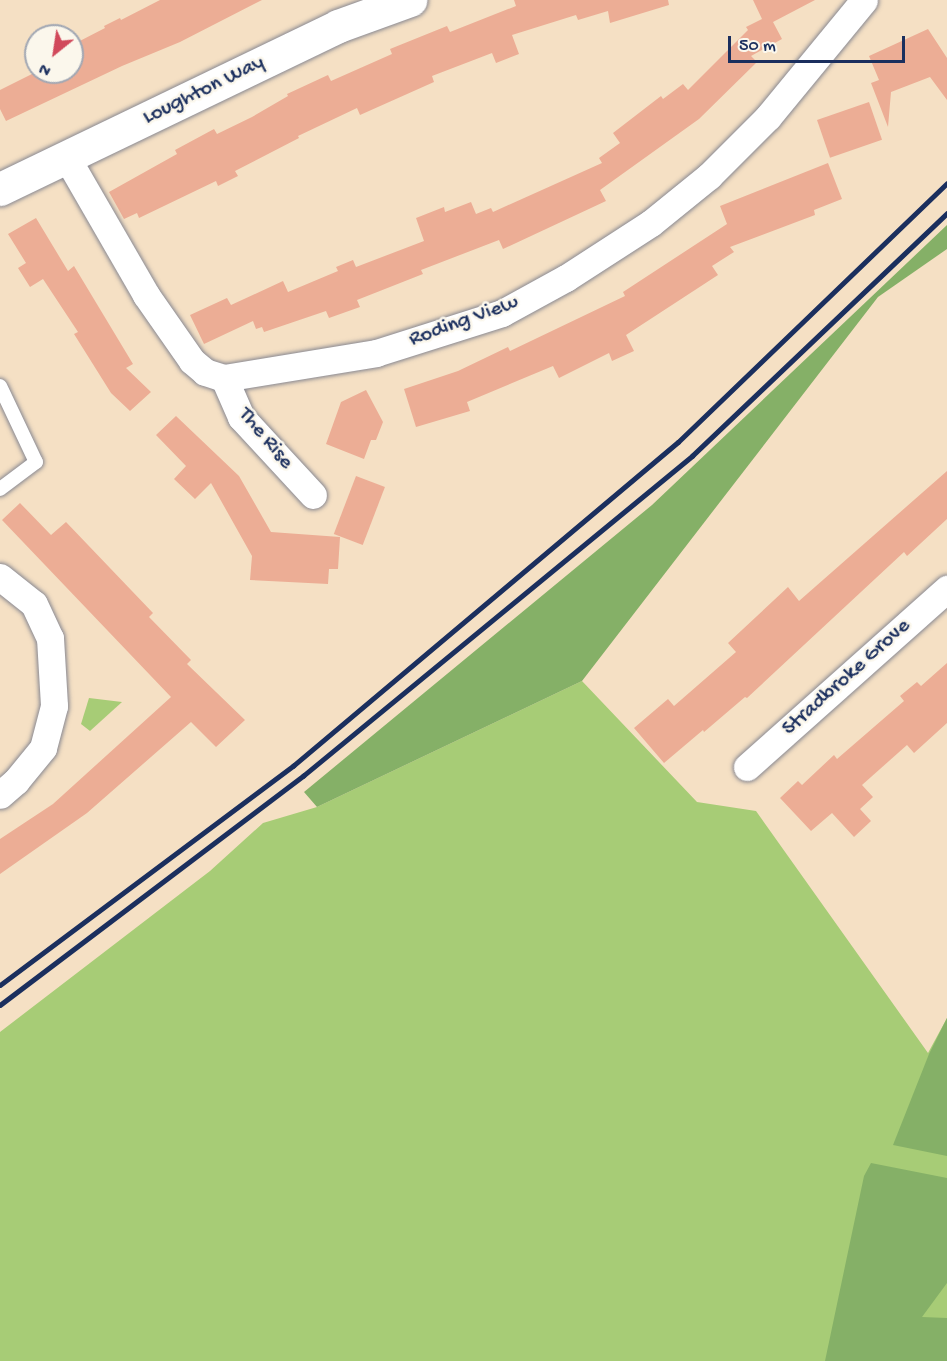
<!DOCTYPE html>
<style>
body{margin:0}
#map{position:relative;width:947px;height:1361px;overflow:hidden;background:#f5e0c4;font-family:"Gochi Hand",sans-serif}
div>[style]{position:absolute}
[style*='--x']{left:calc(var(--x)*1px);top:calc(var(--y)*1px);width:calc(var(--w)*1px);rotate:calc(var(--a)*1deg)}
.green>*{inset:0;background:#a7cc76}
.forest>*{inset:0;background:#85b067}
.building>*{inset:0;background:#ecad95;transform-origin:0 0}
.roads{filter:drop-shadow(0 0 2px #888891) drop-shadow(0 0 2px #888891)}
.lane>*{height:14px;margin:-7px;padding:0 7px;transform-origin:7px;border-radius:7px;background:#fff}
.street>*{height:27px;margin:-13.5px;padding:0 13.5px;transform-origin:13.5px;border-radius:13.5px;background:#fff}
.secondary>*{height:33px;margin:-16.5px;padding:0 16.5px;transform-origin:16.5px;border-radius:16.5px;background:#fff}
.rail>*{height:4.5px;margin:-2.25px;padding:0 2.25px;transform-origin:2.25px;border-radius:2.25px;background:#1b2f5e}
span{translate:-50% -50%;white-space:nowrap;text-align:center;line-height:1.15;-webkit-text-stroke:5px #fbf7ec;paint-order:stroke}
.street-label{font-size:22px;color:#1b2f5e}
.north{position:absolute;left:24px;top:24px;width:60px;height:60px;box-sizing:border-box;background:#fbf7ec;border:2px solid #a1a7b3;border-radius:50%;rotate:210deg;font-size:16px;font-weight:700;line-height:24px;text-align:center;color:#1b2f5e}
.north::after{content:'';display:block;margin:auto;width:21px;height:27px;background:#d1495b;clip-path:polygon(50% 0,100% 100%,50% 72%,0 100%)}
.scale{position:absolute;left:728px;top:36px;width:177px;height:27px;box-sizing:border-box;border:3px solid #1b2f5e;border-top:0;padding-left:8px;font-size:18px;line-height:21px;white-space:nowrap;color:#1b2f5e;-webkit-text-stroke:4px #fbf7ec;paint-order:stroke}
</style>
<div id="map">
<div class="green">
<div style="clip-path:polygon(582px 681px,697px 802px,756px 811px,928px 1053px,947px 1018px,947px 1361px,0 1361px,0 1032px,210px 871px,263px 823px,317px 807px)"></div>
<div style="clip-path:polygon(89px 698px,122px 702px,90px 731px,81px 724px)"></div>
</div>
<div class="forest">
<div style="clip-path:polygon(947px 225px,947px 249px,878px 297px,582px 681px,317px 807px,304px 792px,652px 505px)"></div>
<div style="clip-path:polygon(947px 1018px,947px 1156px,893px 1145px,929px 1054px)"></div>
<div style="clip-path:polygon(871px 1163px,947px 1178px,947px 1283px,922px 1317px,947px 1318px,947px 1361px,825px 1361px,864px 1176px)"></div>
</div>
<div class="building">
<div style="clip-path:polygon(160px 0,262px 0,180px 42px,122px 66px,6px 121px,0 109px,0 90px,36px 72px,72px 72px,72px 45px,105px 28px,104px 26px,120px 18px,121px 20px)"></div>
<div style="clip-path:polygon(514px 0,668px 0,669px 5px,610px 23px,608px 11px,578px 20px,576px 15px,512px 35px,519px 54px,496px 63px,492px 53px,432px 76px,434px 82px,360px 115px,357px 108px,298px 136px,299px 138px,235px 171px,238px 176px,218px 186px,216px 181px,139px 218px,137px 213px,124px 219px,109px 192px,177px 154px,175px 150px,214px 129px,217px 134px,252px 117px,288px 96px,287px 94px,328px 75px,331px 81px,392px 54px,390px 49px,447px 26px,450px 32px,516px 6px)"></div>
<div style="clip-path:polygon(753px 0,815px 0,773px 22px,782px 39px,751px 56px,757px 62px,699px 119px,600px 190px,606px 201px,503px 249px,499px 240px,421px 270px,423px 274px,357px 300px,360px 307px,329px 318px,326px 311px,264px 332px,262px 327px,256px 329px,253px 321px,204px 344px,190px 315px,227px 298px,231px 305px,283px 281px,288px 292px,338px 271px,336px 267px,353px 260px,356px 267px,424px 241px,416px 218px,444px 207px,445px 212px,471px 202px,476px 214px,491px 208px,493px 212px,602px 163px,599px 158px,620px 143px,613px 133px,661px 96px,663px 99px,683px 84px,688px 90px,748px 30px,746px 27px,762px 19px)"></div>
<div style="clip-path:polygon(928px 29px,947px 58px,947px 100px,930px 77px,891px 92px,888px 127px,871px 83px,879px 80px,869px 56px)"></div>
<div style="left:869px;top:102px;width:40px;height:55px;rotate:71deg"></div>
<div style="clip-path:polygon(828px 163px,842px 199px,814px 210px,815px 215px,730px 247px,734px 252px,712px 266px,718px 275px,626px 335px,634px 351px,612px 361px,609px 353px,559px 378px,553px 366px,467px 402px,470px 411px,416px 427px,404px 389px,458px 371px,508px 347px,510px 351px,625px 296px,623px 292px,727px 224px,720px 206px)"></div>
<div style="clip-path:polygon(36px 218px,68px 271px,74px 266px,133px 364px,126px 368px,151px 392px,130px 411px,111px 393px,74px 334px,78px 332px,43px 279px,30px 287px,18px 268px,26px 263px,8px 234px)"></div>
<div style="clip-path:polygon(366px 390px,383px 422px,376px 440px,371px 440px,364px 459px,326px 444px,341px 402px)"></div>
<div style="clip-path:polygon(176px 416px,239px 476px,271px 532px,340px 537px,338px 569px,329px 569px,328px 584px,250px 580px,252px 556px,211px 483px,195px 499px,174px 479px,186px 466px,156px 435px)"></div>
<div style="clip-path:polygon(947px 471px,947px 519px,907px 556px,904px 552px,747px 698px,745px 697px,704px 732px,703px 730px,664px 763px,634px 728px,668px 699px,674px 706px,736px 652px,728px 643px,788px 587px,799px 601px)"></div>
<div style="left:356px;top:476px;width:31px;height:62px;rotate:21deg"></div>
<div style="clip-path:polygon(20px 503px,51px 535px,66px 522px,153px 613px,149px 617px,191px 660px,187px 664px,245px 720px,216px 747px,191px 722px,87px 813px,0 874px,0 839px,53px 804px,171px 697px,2px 520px)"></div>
<div style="clip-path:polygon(947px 663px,947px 723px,914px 753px,907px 745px,862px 785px,873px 797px,860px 809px,871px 821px,854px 837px,832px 813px,811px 831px,780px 798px,798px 781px,802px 785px,834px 755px,837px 759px,904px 701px,900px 696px,917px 682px,921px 686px)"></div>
</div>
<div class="roads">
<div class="lane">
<div style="--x:0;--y:386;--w:84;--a:64.7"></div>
<div style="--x:36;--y:462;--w:45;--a:143.1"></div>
</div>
<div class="street">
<div style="--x:67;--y:158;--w:158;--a:60"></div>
<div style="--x:146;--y:295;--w:80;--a:55.1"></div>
<div style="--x:192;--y:361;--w:17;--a:40"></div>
<div style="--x:205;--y:372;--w:20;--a:18"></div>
<div style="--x:224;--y:378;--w:154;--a:-9.3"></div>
<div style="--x:376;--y:353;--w:132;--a:-17.6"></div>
<div style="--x:502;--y:313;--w:73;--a:-28.7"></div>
<div style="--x:566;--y:278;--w:101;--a:-32.9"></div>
<div style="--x:651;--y:223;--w:75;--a:-39"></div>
<div style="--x:709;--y:176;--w:83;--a:-45"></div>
<div style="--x:768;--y:117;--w:151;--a:-50.6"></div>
<div style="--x:224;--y:378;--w:43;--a:66.4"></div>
<div style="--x:241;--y:417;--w:106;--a:47.3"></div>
<div style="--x:0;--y:577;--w:43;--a:38.5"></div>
<div style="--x:34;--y:604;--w:38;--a:65"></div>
<div style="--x:50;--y:638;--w:68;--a:86.6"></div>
<div style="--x:54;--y:706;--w:43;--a:104.7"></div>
<div style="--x:43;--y:748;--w:43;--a:129.3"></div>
<div style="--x:16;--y:781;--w:21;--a:139"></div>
<div style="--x:747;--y:767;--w:268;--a:-41.7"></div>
</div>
<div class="secondary">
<div style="--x:0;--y:189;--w:375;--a:-25.7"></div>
<div style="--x:338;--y:26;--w:77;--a:-19.9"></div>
</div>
</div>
<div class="rail">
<div style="--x:0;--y:985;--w:366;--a:-36.8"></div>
<div style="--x:293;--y:766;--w:503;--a:-40.08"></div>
<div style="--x:678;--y:442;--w:373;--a:-43.9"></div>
<div style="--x:0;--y:1005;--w:380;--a:-37.1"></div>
<div style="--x:303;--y:776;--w:504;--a:-39.44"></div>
<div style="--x:692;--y:456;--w:352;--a:-43.6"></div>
</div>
<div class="street-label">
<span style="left:204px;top:91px;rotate:-26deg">Loughton Way</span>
<span style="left:464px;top:322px;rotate:-20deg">Roding View</span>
<span style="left:265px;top:439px;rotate:50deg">The Rise</span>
<span style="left:847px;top:678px;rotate:-42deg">Stradbroke Grove</span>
</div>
<div class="north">N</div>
<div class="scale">50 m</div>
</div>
